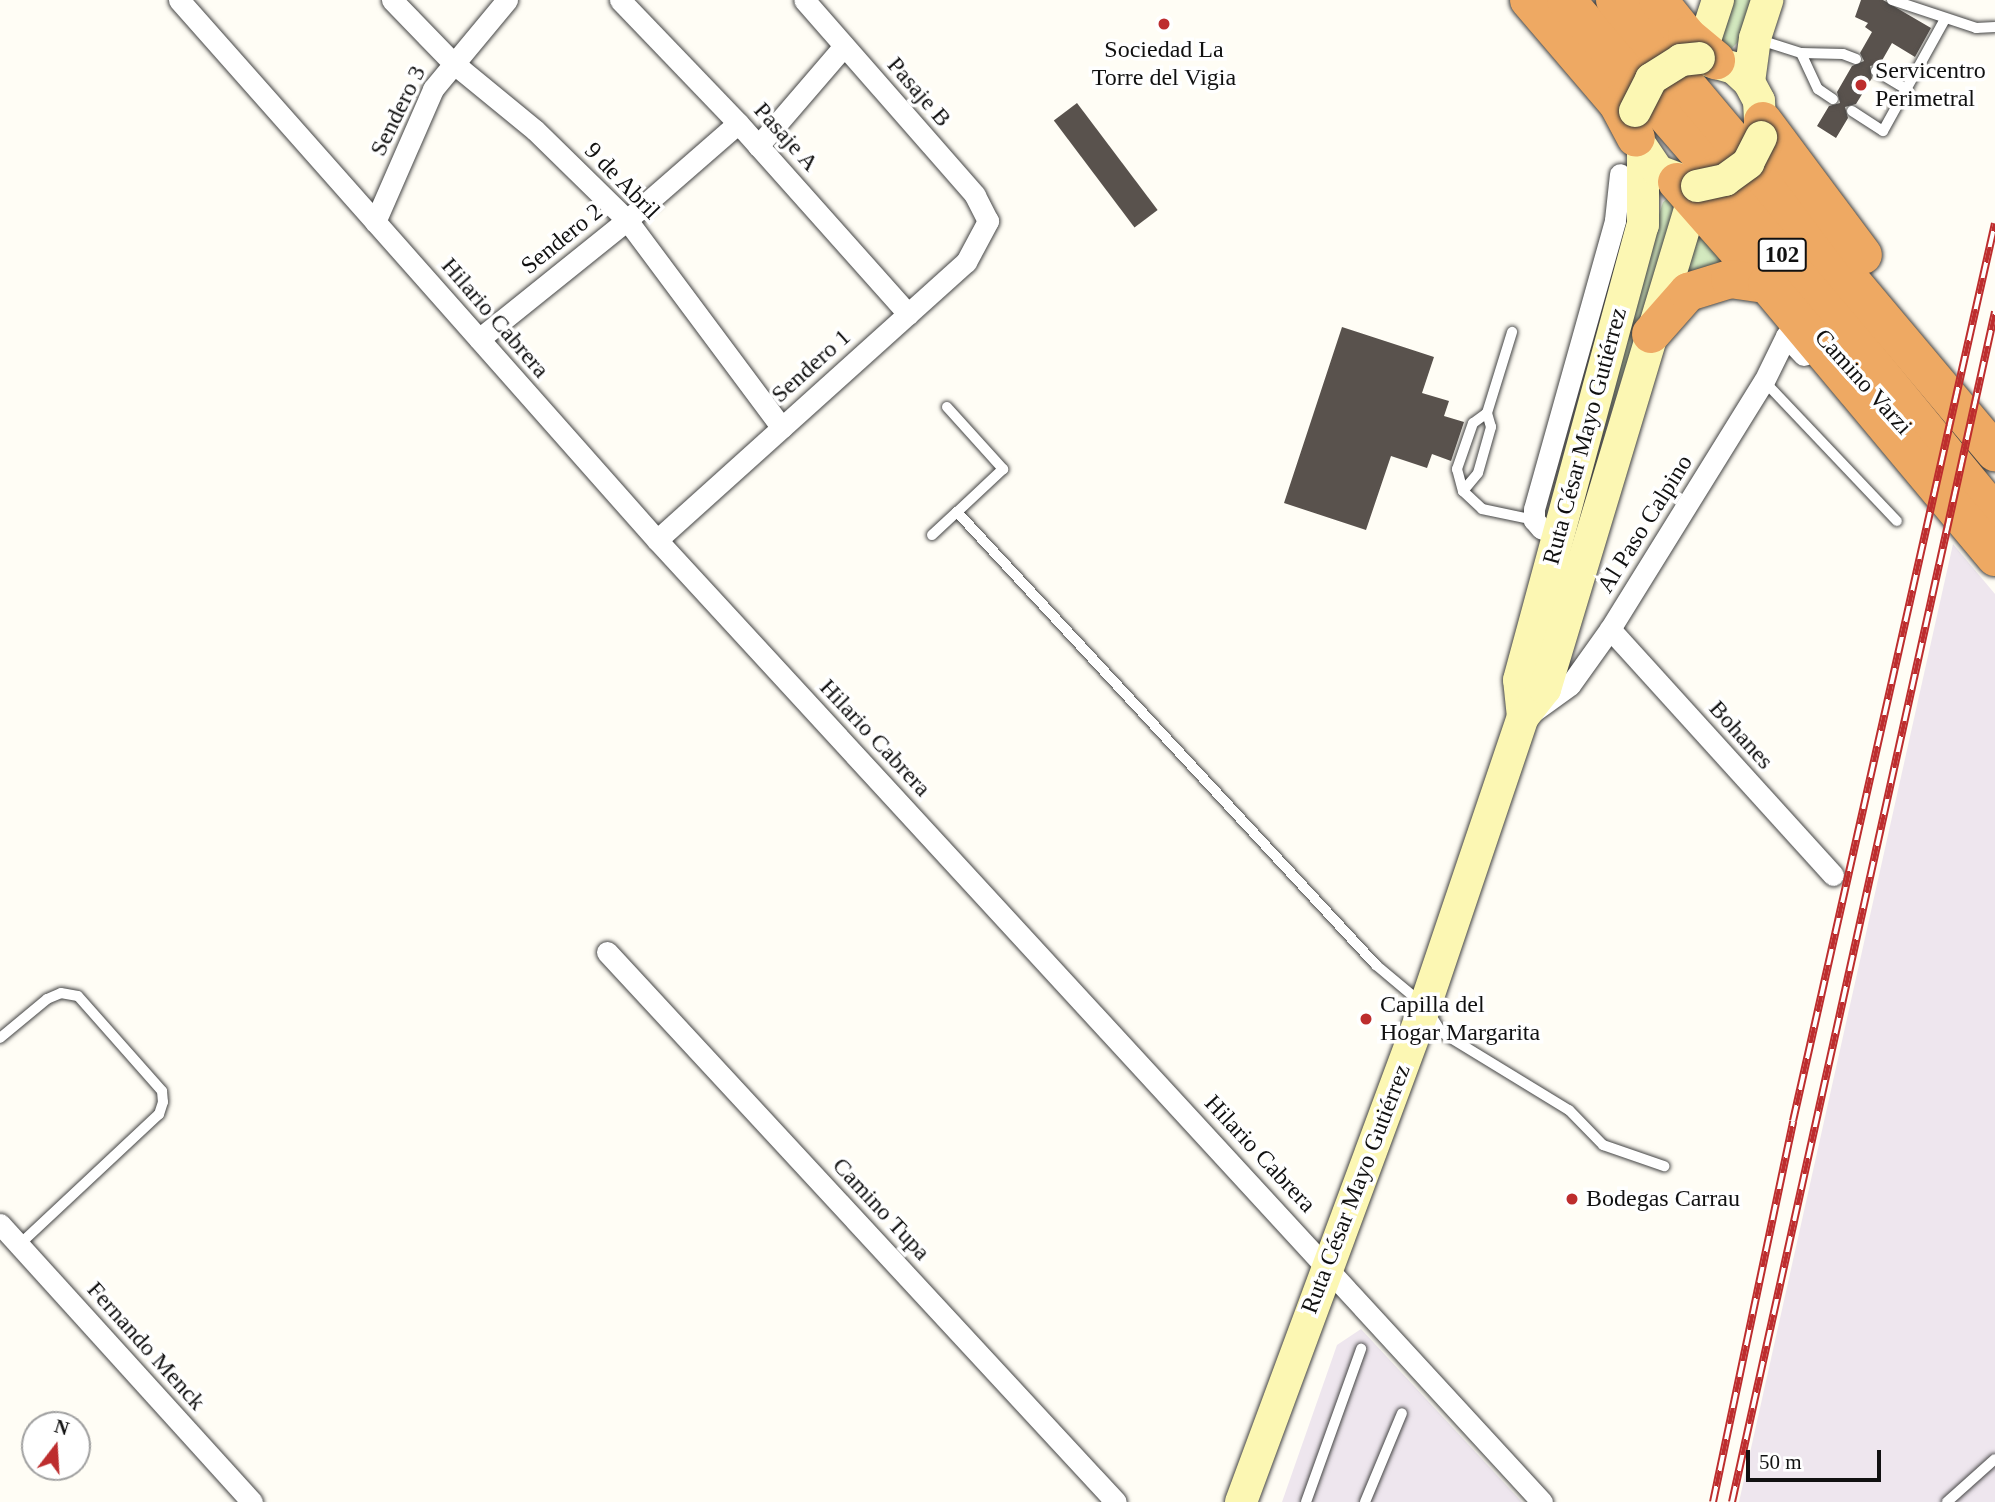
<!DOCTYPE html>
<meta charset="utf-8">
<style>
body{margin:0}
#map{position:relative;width:1995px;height:1502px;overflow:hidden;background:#fffdf5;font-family:Georgia,serif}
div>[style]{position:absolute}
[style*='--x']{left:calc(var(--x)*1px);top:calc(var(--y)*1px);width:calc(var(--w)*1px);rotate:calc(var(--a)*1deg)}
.industrial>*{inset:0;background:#eee6ee}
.green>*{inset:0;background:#d3e9bf}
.building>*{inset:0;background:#59524d;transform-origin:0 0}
.roads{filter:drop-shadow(0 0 2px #444) drop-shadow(0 0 2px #444)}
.lane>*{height:10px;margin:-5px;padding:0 5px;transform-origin:5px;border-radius:5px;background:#fff}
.street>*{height:21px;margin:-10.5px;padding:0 10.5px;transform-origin:10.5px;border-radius:10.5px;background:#fff}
.secondary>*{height:32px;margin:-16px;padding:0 16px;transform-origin:16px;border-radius:16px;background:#fcf7b3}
.highway>*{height:38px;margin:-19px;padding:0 19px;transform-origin:19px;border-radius:19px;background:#eea963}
.rail>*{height:8px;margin-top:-4px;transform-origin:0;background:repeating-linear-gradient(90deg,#fff 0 16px,#bd2d2e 0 32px);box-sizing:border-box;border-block:2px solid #bd2d2e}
.bridges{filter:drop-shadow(0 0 2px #333) drop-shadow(0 0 2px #333)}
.secondary-bridge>*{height:32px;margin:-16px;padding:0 16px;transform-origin:16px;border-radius:16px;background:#fcf7b3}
.dots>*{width:19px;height:19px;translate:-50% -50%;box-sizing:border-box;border:4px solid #fff;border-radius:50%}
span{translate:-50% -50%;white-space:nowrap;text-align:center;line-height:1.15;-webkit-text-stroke:7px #fff;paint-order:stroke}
.shield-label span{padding:2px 5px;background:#fff;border:2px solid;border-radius:5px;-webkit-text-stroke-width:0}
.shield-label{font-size:23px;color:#111;font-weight:700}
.poi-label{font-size:24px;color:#111}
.left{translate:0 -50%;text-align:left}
.street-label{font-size:24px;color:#111}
.north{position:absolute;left:21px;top:1411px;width:70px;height:70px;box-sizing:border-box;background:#fff;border:2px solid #a0a0a0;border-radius:50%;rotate:17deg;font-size:19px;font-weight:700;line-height:28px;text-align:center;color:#111}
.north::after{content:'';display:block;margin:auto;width:24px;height:32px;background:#bd2d2e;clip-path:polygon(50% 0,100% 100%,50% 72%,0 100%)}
.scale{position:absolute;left:1746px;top:1450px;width:135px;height:32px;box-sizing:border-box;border:4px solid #111;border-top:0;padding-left:9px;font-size:21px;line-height:24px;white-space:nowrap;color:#111;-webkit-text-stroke:5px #fff;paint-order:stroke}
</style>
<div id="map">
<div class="industrial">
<div style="clip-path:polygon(1953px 544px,1995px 594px,1995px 1502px,1739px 1502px)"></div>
<div style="clip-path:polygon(1361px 1329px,1522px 1502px,1282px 1502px,1337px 1345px)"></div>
</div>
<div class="green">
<div style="clip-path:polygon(1729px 0,1751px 0,1740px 40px,1731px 49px,1712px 43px)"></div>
<div style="clip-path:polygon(1670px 197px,1679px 200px,1580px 508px,1608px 379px,1663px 202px)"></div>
<div style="clip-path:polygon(1700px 223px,1741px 262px,1680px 278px)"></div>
</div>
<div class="building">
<div style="clip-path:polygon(1861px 0,1883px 0,1931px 28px,1915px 57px,1892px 43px,1880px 64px,1870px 66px,1872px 78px,1856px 104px,1845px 107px,1848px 118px,1836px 138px,1817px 126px,1829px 106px,1840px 103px,1837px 92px,1852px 66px,1864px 61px,1860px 53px,1872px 32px,1865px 27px,1868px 23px,1855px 17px)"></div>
<div style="left:1077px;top:103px;width:134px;height:29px;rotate:53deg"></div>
<div style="clip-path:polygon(1342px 327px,1434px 357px,1422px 393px,1449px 401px,1444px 416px,1464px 422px,1451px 461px,1432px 454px,1427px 468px,1391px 456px,1366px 530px,1284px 503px)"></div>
</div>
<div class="roads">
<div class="lane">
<div style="--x:1892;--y:0;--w:89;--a:18.4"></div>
<div style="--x:1976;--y:28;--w:19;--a:-3"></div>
<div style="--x:1757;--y:39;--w:46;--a:17.7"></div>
<div style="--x:1801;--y:53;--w:42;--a:1.4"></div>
<div style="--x:1843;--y:54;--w:14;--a:21"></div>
<div style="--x:1801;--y:53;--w:40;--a:65"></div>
<div style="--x:1818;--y:89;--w:18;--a:34"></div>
<div style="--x:1876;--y:71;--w:37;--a:31"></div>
<div style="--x:1852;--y:111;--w:37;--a:33"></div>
<div style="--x:1883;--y:131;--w:128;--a:-61"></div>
<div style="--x:1764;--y:381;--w:193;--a:46.5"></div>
<div style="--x:947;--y:407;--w:84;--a:47.9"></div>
<div style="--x:1003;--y:469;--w:63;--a:136.9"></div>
<div style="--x:1487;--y:413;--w:17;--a:144"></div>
<div style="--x:1473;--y:423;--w:49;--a:109.2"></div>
<div style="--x:1457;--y:469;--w:23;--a:75"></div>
<div style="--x:1463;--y:491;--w:26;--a:43"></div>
<div style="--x:1482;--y:509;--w:53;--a:11.9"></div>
<div style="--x:1463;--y:491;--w:23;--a:-50"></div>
<div style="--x:1478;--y:473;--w:48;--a:-74.2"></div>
<div style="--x:1491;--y:427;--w:15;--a:-106"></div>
<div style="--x:1487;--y:413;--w:85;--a:-72.8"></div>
<div style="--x:932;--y:535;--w:34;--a:-43"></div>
<div style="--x:957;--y:512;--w:617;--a:47.23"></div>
<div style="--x:1376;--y:965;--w:64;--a:39.9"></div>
<div style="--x:1425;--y:1006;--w:31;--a:58"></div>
<div style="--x:1441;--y:1032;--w:150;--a:31.4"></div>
<div style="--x:1569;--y:1110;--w:49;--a:45.8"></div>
<div style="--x:1603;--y:1145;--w:65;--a:19"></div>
<div style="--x:0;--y:1038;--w:61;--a:-39.7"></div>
<div style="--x:47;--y:999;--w:15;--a:-23"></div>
<div style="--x:61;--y:993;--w:17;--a:10"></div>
<div style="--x:78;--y:996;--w:127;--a:48.5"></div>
<div style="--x:162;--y:1091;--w:11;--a:85"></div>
<div style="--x:163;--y:1102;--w:13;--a:108"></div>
<div style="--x:159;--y:1114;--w:192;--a:136.9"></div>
<div style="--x:1306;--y:1502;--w:163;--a:-70.2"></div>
<div style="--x:1365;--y:1502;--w:96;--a:-67.4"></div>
<div style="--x:1947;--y:1502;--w:64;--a:-41.9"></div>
</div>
<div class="street">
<div style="--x:179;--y:0;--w:721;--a:48.49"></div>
<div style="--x:657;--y:540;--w:1307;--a:47.39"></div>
<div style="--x:392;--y:0;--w:86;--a:45.9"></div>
<div style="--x:452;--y:62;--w:107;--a:39.3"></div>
<div style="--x:535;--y:130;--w:129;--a:44.4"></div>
<div style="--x:627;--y:220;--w:259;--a:53.3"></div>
<div style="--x:620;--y:0;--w:170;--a:46.2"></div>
<div style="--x:738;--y:123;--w:256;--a:48.3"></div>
<div style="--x:758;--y:146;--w:132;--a:-49.3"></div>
<div style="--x:375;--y:222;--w:145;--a:-66.4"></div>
<div style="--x:433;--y:89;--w:116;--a:-50.3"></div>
<div style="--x:479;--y:339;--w:190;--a:-38.8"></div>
<div style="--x:627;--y:220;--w:147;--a:-41.1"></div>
<div style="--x:1558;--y:535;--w:18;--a:-158"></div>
<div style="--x:1541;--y:528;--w:11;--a:-131"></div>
<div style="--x:1534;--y:520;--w:11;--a:-90"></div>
<div style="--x:1534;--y:509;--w:300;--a:-74.3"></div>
<div style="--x:1615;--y:220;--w:46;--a:-83.8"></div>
<div style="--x:657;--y:540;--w:416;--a:-42"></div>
<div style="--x:966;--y:262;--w:47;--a:-61.8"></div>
<div style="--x:988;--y:221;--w:29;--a:-117"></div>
<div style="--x:975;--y:195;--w:259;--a:-131.2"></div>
<div style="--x:1610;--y:629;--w:332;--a:47.8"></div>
<div style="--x:1534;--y:711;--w:44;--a:-35.8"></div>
<div style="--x:1570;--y:685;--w:69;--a:-54.5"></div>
<div style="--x:1610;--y:629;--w:292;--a:-58.2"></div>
<div style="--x:1764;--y:381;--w:50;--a:-63.9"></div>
<div style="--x:1786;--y:336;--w:26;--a:47"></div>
<div style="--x:607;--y:952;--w:749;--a:47.22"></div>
<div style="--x:0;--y:1224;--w:375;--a:47.8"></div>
</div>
<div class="secondary">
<div style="--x:1718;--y:0;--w:61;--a:108.1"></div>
<div style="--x:1699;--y:58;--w:36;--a:16"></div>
<div style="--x:1734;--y:68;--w:21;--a:43"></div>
<div style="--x:1749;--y:82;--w:21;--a:62"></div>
<div style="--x:1759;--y:101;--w:36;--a:87"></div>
<div style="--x:1749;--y:82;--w:44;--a:-82.2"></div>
<div style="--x:1755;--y:38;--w:40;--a:-72"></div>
<div style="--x:1523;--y:717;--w:37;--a:-96"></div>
<div style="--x:1519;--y:680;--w:472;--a:-74.8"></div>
<div style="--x:1643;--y:225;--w:71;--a:-90"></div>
<div style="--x:1241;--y:1502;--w:529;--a:-69.65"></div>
<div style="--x:1425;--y:1006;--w:305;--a:-71.3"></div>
<div style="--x:1523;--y:717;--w:36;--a:-52"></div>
<div style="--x:1545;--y:689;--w:525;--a:-73.19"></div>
<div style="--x:1697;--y:186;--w:42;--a:-159"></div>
<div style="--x:1658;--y:171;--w:40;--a:-124"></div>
<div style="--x:1636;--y:138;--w:22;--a:-93"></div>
</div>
<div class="highway">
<div style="--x:1529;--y:0;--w:137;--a:49.4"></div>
<div style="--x:1618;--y:104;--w:38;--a:62"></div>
<div style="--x:1566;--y:0;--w:229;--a:49.1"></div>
<div style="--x:1716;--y:173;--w:441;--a:50.7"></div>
<div style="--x:1615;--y:0;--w:591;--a:49.95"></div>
<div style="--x:1658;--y:0;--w:46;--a:51.1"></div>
<div style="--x:1687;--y:36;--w:38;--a:40"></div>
<div style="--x:1763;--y:121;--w:167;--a:53.3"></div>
<div style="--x:1677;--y:182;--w:136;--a:48.6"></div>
<div style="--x:1651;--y:334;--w:56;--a:-48.6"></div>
<div style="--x:1688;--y:292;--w:44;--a:-17.2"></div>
<div style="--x:1730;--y:279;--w:37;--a:8"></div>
<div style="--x:1767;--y:284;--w:356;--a:50.1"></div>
</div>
</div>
<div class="rail">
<div style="--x:1713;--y:1502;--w:389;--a:-78.1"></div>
<div style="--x:1793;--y:1121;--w:920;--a:-77.32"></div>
<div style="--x:1732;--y:1502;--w:1219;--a:-77.54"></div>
</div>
<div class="bridges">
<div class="secondary-bridge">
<div style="--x:1635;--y:111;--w:36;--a:-63"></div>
<div style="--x:1651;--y:79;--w:36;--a:-32"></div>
<div style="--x:1681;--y:60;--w:18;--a:-6"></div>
<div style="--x:1697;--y:186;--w:29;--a:-12"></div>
<div style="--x:1725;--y:180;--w:29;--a:-36"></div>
<div style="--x:1748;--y:163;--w:29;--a:-63"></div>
</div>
</div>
<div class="dots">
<div style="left:1164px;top:24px;background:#bd2d2e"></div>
<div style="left:1861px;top:85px;background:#bd2d2e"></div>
<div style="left:1366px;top:1019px;background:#bd2d2e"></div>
<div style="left:1572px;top:1199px;background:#bd2d2e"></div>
</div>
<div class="shield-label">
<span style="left:1782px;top:255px">102</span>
</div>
<div class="poi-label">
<span style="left:1164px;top:64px">Sociedad La<br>Torre del Vigia</span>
<span class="left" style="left:1875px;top:85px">Servicentro<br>Perimetral</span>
<span class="left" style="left:1380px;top:1019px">Capilla del<br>Hogar Margarita</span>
<span class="left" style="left:1586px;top:1199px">Bodegas Carrau</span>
</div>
<div class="street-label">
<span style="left:919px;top:92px;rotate:49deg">Pasaje B</span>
<span style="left:398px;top:111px;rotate:-64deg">Sendero 3</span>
<span style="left:786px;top:137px;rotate:48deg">Pasaje A</span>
<span style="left:622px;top:181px;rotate:46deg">9 de Abril</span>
<span style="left:562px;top:239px;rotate:-39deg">Sendero 2</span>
<span style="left:495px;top:318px;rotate:49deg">Hilario Cabrera</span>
<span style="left:811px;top:366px;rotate:-42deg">Sendero 1</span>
<span style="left:1863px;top:382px;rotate:48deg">Camino Varzi</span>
<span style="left:1585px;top:436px;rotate:-75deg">Ruta César Mayo Gutiérrez</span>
<span style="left:1645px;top:524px;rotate:-58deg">Al Paso Calpino</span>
<span style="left:1741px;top:735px;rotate:48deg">Bohanes</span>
<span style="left:875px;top:738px;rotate:47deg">Hilario Cabrera</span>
<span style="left:1260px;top:1154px;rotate:47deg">Hilario Cabrera</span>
<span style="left:1356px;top:1189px;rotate:-69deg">Ruta César Mayo Gutiérrez</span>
<span style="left:881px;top:1209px;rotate:47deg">Camino Tupa</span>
<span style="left:146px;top:1346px;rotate:48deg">Fernando Menck</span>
</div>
<div class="north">N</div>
<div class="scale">50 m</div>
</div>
